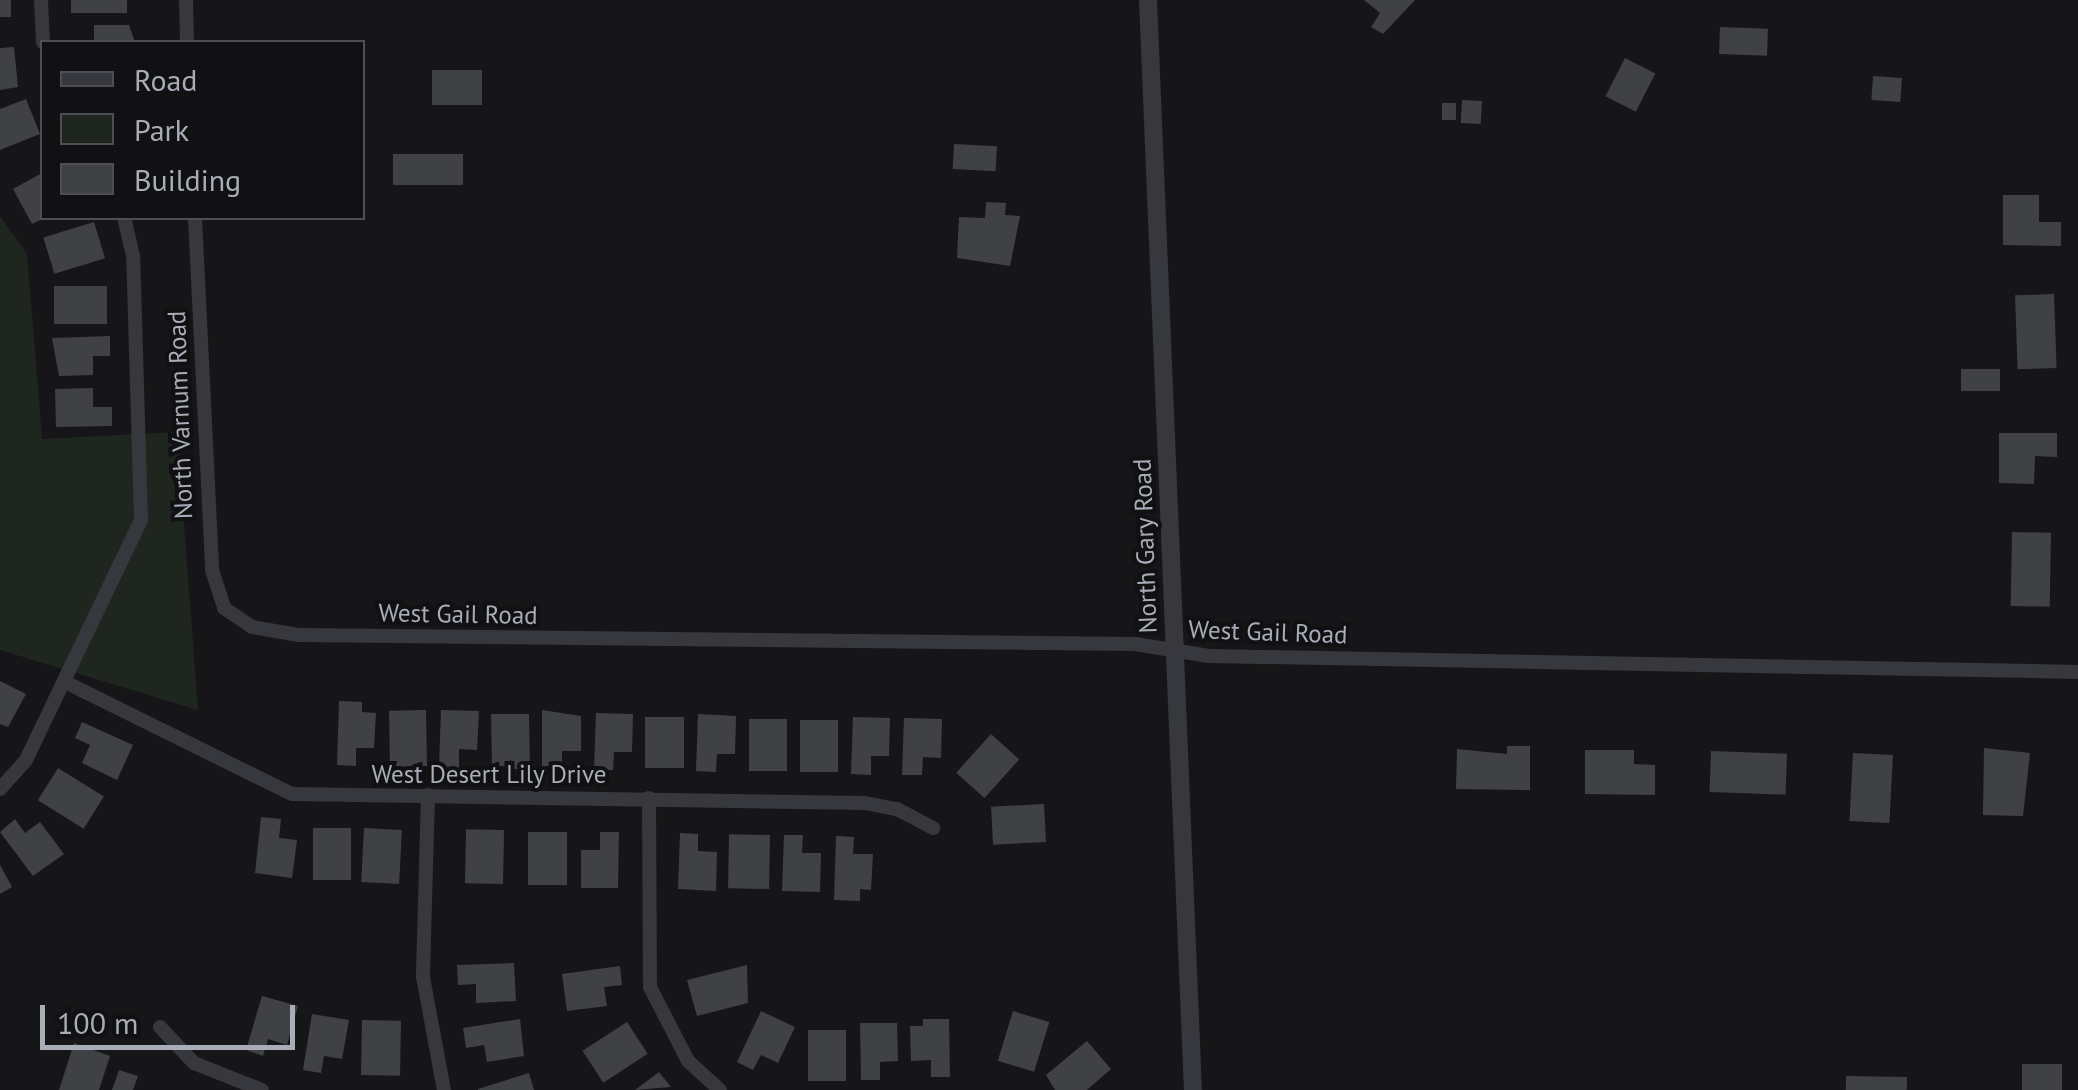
<!DOCTYPE html>
<style>
body{margin:0}
#map{position:relative;width:2078px;height:1090px;overflow:hidden;background:#161618;font-family:"PT Sans",sans-serif}
div>[style]{position:absolute}
[style*='--x']{left:calc(var(--x)*1px);top:calc(var(--y)*1px);width:calc(var(--w)*1px);rotate:calc(var(--a)*1deg)}
.green>*{inset:0;background:#1e261f}
.building>*{inset:0;background:#404145;transform-origin:0 0}
.minor>*{height:14px;margin:-7px;padding:0 7px;transform-origin:7px;border-radius:7px;background:#37383d}
.tertiary>*{height:18px;margin:-9px;padding:0 9px;transform-origin:9px;border-radius:9px;background:#37383d}
span{translate:-50% -50%;white-space:nowrap;text-align:center;line-height:1.15;-webkit-text-stroke:8px #111113;paint-order:stroke}
.street-label{font-size:25px;color:#a8adb8}
.legend{position:absolute;left:40px;top:40px;width:325px;height:180px;box-sizing:border-box;background:#111113;border:2px solid #4d4f55;margin:0;padding:12px 18px;list-style:none;font-size:30px;color:#a8adb8}
.legend li{display:flex;align-items:center;gap:20px;height:50px}
.legend b{width:50px;border:2px solid #4d4f55}
.scale{position:absolute;left:40px;top:1005px;width:255px;height:45px;box-sizing:border-box;border:5px solid #a8adb8;border-top:0;padding-left:12px;font-size:30px;line-height:35px;white-space:nowrap;color:#a8adb8;-webkit-text-stroke:8px #111113;paint-order:stroke}
</style>
<div id="map">
<div class="green">
<div style="clip-path:polygon(0 216px,27px 254px,42px 439px,177px 432px,198px 710px,0 650px)"></div>
</div>
<div class="building">
<div style="left:0;top:0;width:11px;height:17px"></div>
<div style="left:71px;top:0;width:56px;height:13px"></div>
<div style="clip-path:polygon(1364px 0,1415px 0,1383px 34px,1371px 27px,1380px 13px)"></div>
<div style="clip-path:polygon(94px 25px,129px 25px,135px 42px,94px 42px)"></div>
<div style="left:1720px;top:27px;width:48px;height:27px;rotate:2deg"></div>
<div style="clip-path:polygon(14px 47px,18px 87px,0 90px,0 48px)"></div>
<div style="left:1625px;top:58px;width:34px;height:43px;rotate:27deg"></div>
<div style="left:432px;top:70px;width:50px;height:35px"></div>
<div style="left:1873px;top:76px;width:29px;height:24px;rotate:4deg"></div>
<div style="clip-path:polygon(26px 99px,40px 134px,0 150px,0 109px)"></div>
<div style="left:1462px;top:100px;width:20px;height:23px;rotate:3deg"></div>
<div style="left:1442px;top:103px;width:14px;height:17px"></div>
<div style="left:954px;top:144px;width:43px;height:25px;rotate:3deg"></div>
<div style="left:393px;top:154px;width:70px;height:31px"></div>
<div style="clip-path:polygon(42px 173px,42px 219px,32px 224px,13px 189px)"></div>
<div style="clip-path:polygon(2003px 195px,2039px 195px,2039px 222px,2061px 222px,2061px 246px,2003px 245px)"></div>
<div style="clip-path:polygon(986px 202px,1006px 203px,1005px 215px,1020px 216px,1010px 266px,957px 258px,959px 217px,985px 218px)"></div>
<div style="left:94px;top:222px;width:38px;height:53px;rotate:73deg"></div>
<div style="left:54px;top:286px;width:53px;height:38px"></div>
<div style="left:2054px;top:294px;width:74px;height:39px;rotate:88deg"></div>
<div style="clip-path:polygon(110px 336px,110px 356px,93px 356px,93px 375px,59px 376px,52px 338px)"></div>
<div style="left:1961px;top:369px;width:39px;height:22px"></div>
<div style="clip-path:polygon(93px 388px,93px 407px,112px 407px,112px 426px,56px 427px,55px 389px)"></div>
<div style="clip-path:polygon(1999px 433px,2057px 433px,2057px 457px,2035px 456px,2034px 484px,1999px 483px)"></div>
<div style="left:2012px;top:532px;width:39px;height:74px;rotate:1deg"></div>
<div style="clip-path:polygon(0 681px,26px 694px,8px 727px,0 724px)"></div>
<div style="clip-path:polygon(339px 701px,362px 702px,362px 712px,376px 713px,374px 748px,356px 748px,356px 766px,337px 765px)"></div>
<div style="left:426px;top:710px;width:56px;height:37px;rotate:89deg"></div>
<div style="clip-path:polygon(441px 710px,479px 711px,477px 750px,459px 749px,459px 768px,439px 767px)"></div>
<div style="clip-path:polygon(542px 710px,581px 716px,581px 751px,562px 751px,562px 769px,542px 769px)"></div>
<div style="clip-path:polygon(596px 713px,633px 714px,632px 752px,614px 752px,613px 770px,594px 770px)"></div>
<div style="clip-path:polygon(491px 714px,529px 714px,530px 769px,511px 769px,511px 759px,506px 766px,492px 766px)"></div>
<div style="clip-path:polygon(698px 714px,736px 716px,735px 754px,717px 754px,716px 772px,696px 771px)"></div>
<div style="left:645px;top:717px;width:39px;height:51px"></div>
<div style="clip-path:polygon(853px 717px,890px 718px,889px 756px,871px 756px,871px 775px,851px 774px)"></div>
<div style="clip-path:polygon(904px 718px,942px 719px,941px 758px,923px 757px,922px 775px,902px 775px)"></div>
<div style="left:749px;top:719px;width:38px;height:52px"></div>
<div style="left:800px;top:720px;width:38px;height:52px"></div>
<div style="clip-path:polygon(82px 722px,133px 745px,117px 780px,82px 763px,90px 745px,75px 738px)"></div>
<div style="left:991px;top:734px;width:38px;height:52px;rotate:42deg"></div>
<div style="clip-path:polygon(1507px 746px,1530px 746px,1530px 790px,1456px 789px,1457px 749px,1507px 754px)"></div>
<div style="clip-path:polygon(1984px 748px,2030px 753px,2023px 816px,1983px 815px)"></div>
<div style="clip-path:polygon(1585px 750px,1634px 750px,1634px 764px,1655px 765px,1655px 795px,1585px 794px)"></div>
<div style="left:1711px;top:751px;width:76px;height:41px;rotate:2deg"></div>
<div style="left:1853px;top:753px;width:40px;height:68px;rotate:3deg"></div>
<div style="left:58px;top:768px;width:54px;height:38px;rotate:32deg"></div>
<div style="left:1044px;top:804px;width:38px;height:53px;rotate:87deg"></div>
<div style="clip-path:polygon(261px 817px,281px 819px,279px 838px,297px 840px,292px 878px,255px 873px)"></div>
<div style="clip-path:polygon(15px 819px,25px 833px,40px 822px,64px 854px,33px 876px,0 832px)"></div>
<div style="left:313px;top:828px;width:38px;height:52px"></div>
<div style="left:364px;top:828px;width:38px;height:54px;rotate:3deg"></div>
<div style="left:504px;top:830px;width:54px;height:38px;rotate:91deg"></div>
<div style="left:528px;top:832px;width:39px;height:53px"></div>
<div style="clip-path:polygon(600px 832px,619px 832px,618px 888px,581px 888px,581px 850px,600px 850px)"></div>
<div style="clip-path:polygon(680px 833px,698px 834px,698px 851px,717px 852px,716px 891px,678px 889px)"></div>
<div style="left:770px;top:835px;width:54px;height:41px;rotate:91deg"></div>
<div style="clip-path:polygon(784px 835px,803px 835px,802px 853px,821px 853px,820px 892px,782px 891px)"></div>
<div style="clip-path:polygon(836px 836px,854px 837px,853px 854px,873px 854px,871px 890px,860px 889px,860px 901px,834px 900px)"></div>
<div style="clip-path:polygon(0 865px,12px 887px,0 894px)"></div>
<div style="clip-path:polygon(514px 963px,516px 1001px,476px 1003px,476px 984px,458px 985px,457px 965px)"></div>
<div style="clip-path:polygon(747px 965px,748px 1003px,697px 1016px,687px 980px)"></div>
<div style="clip-path:polygon(620px 966px,622px 985px,604px 987px,607px 1006px,567px 1011px,562px 974px)"></div>
<div style="clip-path:polygon(262px 996px,298px 1006px,287px 1045px,268px 1039px,263px 1056px,246px 1050px)"></div>
<div style="clip-path:polygon(761px 1011px,795px 1027px,778px 1063px,761px 1055px,753px 1070px,737px 1062px)"></div>
<div style="left:1013px;top:1011px;width:38px;height:52px;rotate:17deg"></div>
<div style="clip-path:polygon(312px 1014px,349px 1020px,342px 1059px,324px 1056px,321px 1073px,303px 1070px)"></div>
<div style="clip-path:polygon(520px 1019px,524px 1056px,487px 1062px,484px 1045px,466px 1048px,463px 1028px)"></div>
<div style="clip-path:polygon(923px 1019px,949px 1019px,950px 1077px,931px 1077px,931px 1060px,911px 1061px,910px 1026px,923px 1026px)"></div>
<div style="left:362px;top:1020px;width:39px;height:55px;rotate:1deg"></div>
<div style="left:627px;top:1022px;width:38px;height:53px;rotate:57deg"></div>
<div style="clip-path:polygon(860px 1023px,897px 1023px,898px 1061px,880px 1062px,880px 1080px,861px 1080px)"></div>
<div style="left:808px;top:1030px;width:38px;height:51px"></div>
<div style="clip-path:polygon(1087px 1041px,1111px 1069px,1087px 1090px,1055px 1090px,1046px 1075px)"></div>
<div style="clip-path:polygon(74px 1043px,110px 1056px,99px 1090px,59px 1090px)"></div>
<div style="left:2022px;top:1064px;width:40px;height:26px"></div>
<div style="clip-path:polygon(119px 1070px,138px 1076px,133px 1090px,112px 1090px)"></div>
<div style="clip-path:polygon(659px 1072px,671px 1087px,635px 1090px)"></div>
<div style="clip-path:polygon(529px 1073px,534px 1090px,478px 1090px,478px 1089px)"></div>
<div style="left:1846px;top:1076px;width:61px;height:14px;rotate:1deg"></div>
</div>
<div class="minor">
<div style="--x:41;--y:0;--w:42;--a:87.3"></div>
<div style="--x:186;--y:0;--w:42;--a:88.6"></div>
<div style="--x:195;--y:218;--w:352;--a:87.2"></div>
<div style="--x:212;--y:570;--w:40;--a:72"></div>
<div style="--x:224;--y:608;--w:34;--a:34"></div>
<div style="--x:252;--y:627;--w:48;--a:9.7"></div>
<div style="--x:299;--y:635;--w:836;--a:0.62"></div>
<div style="--x:1135;--y:644;--w:75;--a:9.2"></div>
<div style="--x:1209;--y:656;--w:869;--a:1.05"></div>
<div style="--x:65;--y:682;--w:253;--a:26.3"></div>
<div style="--x:292;--y:794;--w:573;--a:0.9"></div>
<div style="--x:865;--y:803;--w:33;--a:11"></div>
<div style="--x:897;--y:809;--w:41;--a:27.8"></div>
<div style="--x:0;--y:789;--w:39;--a:-48"></div>
<div style="--x:26;--y:760;--w:266;--a:-64.4"></div>
<div style="--x:141;--y:520;--w:264;--a:-91.7"></div>
<div style="--x:133;--y:256;--w:39;--a:-103"></div>
<div style="--x:428;--y:795;--w:182;--a:91.6"></div>
<div style="--x:423;--y:977;--w:115;--a:79.5"></div>
<div style="--x:649;--y:798;--w:189;--a:89.7"></div>
<div style="--x:650;--y:987;--w:83;--a:62.8"></div>
<div style="--x:688;--y:1061;--w:43;--a:42.2"></div>
<div style="--x:160;--y:1027;--w:50;--a:46.6"></div>
<div style="--x:194;--y:1063;--w:73;--a:21.7"></div>
</div>
<div class="tertiary">
<div style="--x:1148;--y:0;--w:1091;--a:87.64"></div>
</div>
<div class="street-label">
<span style="left:180px;top:415px;rotate:-92deg">North Varnum Road</span>
<span style="left:1145px;top:546px;rotate:-92deg">North Gary Road</span>
<span style="left:458px;top:614px;rotate:1deg">West Gail Road</span>
<span style="left:1268px;top:632px;rotate:2deg">West Gail Road</span>
<span style="left:489px;top:774px">West Desert Lily Drive</span>
</div>
<ul class="legend">
<li><b style="height:12px;background:#37383d"></b>Road</li>
<li><b style="height:28px;background:#1e261f"></b>Park</li>
<li><b style="height:28px;background:#404145"></b>Building</li>
</ul>
<div class="scale">100 m</div>
</div>
